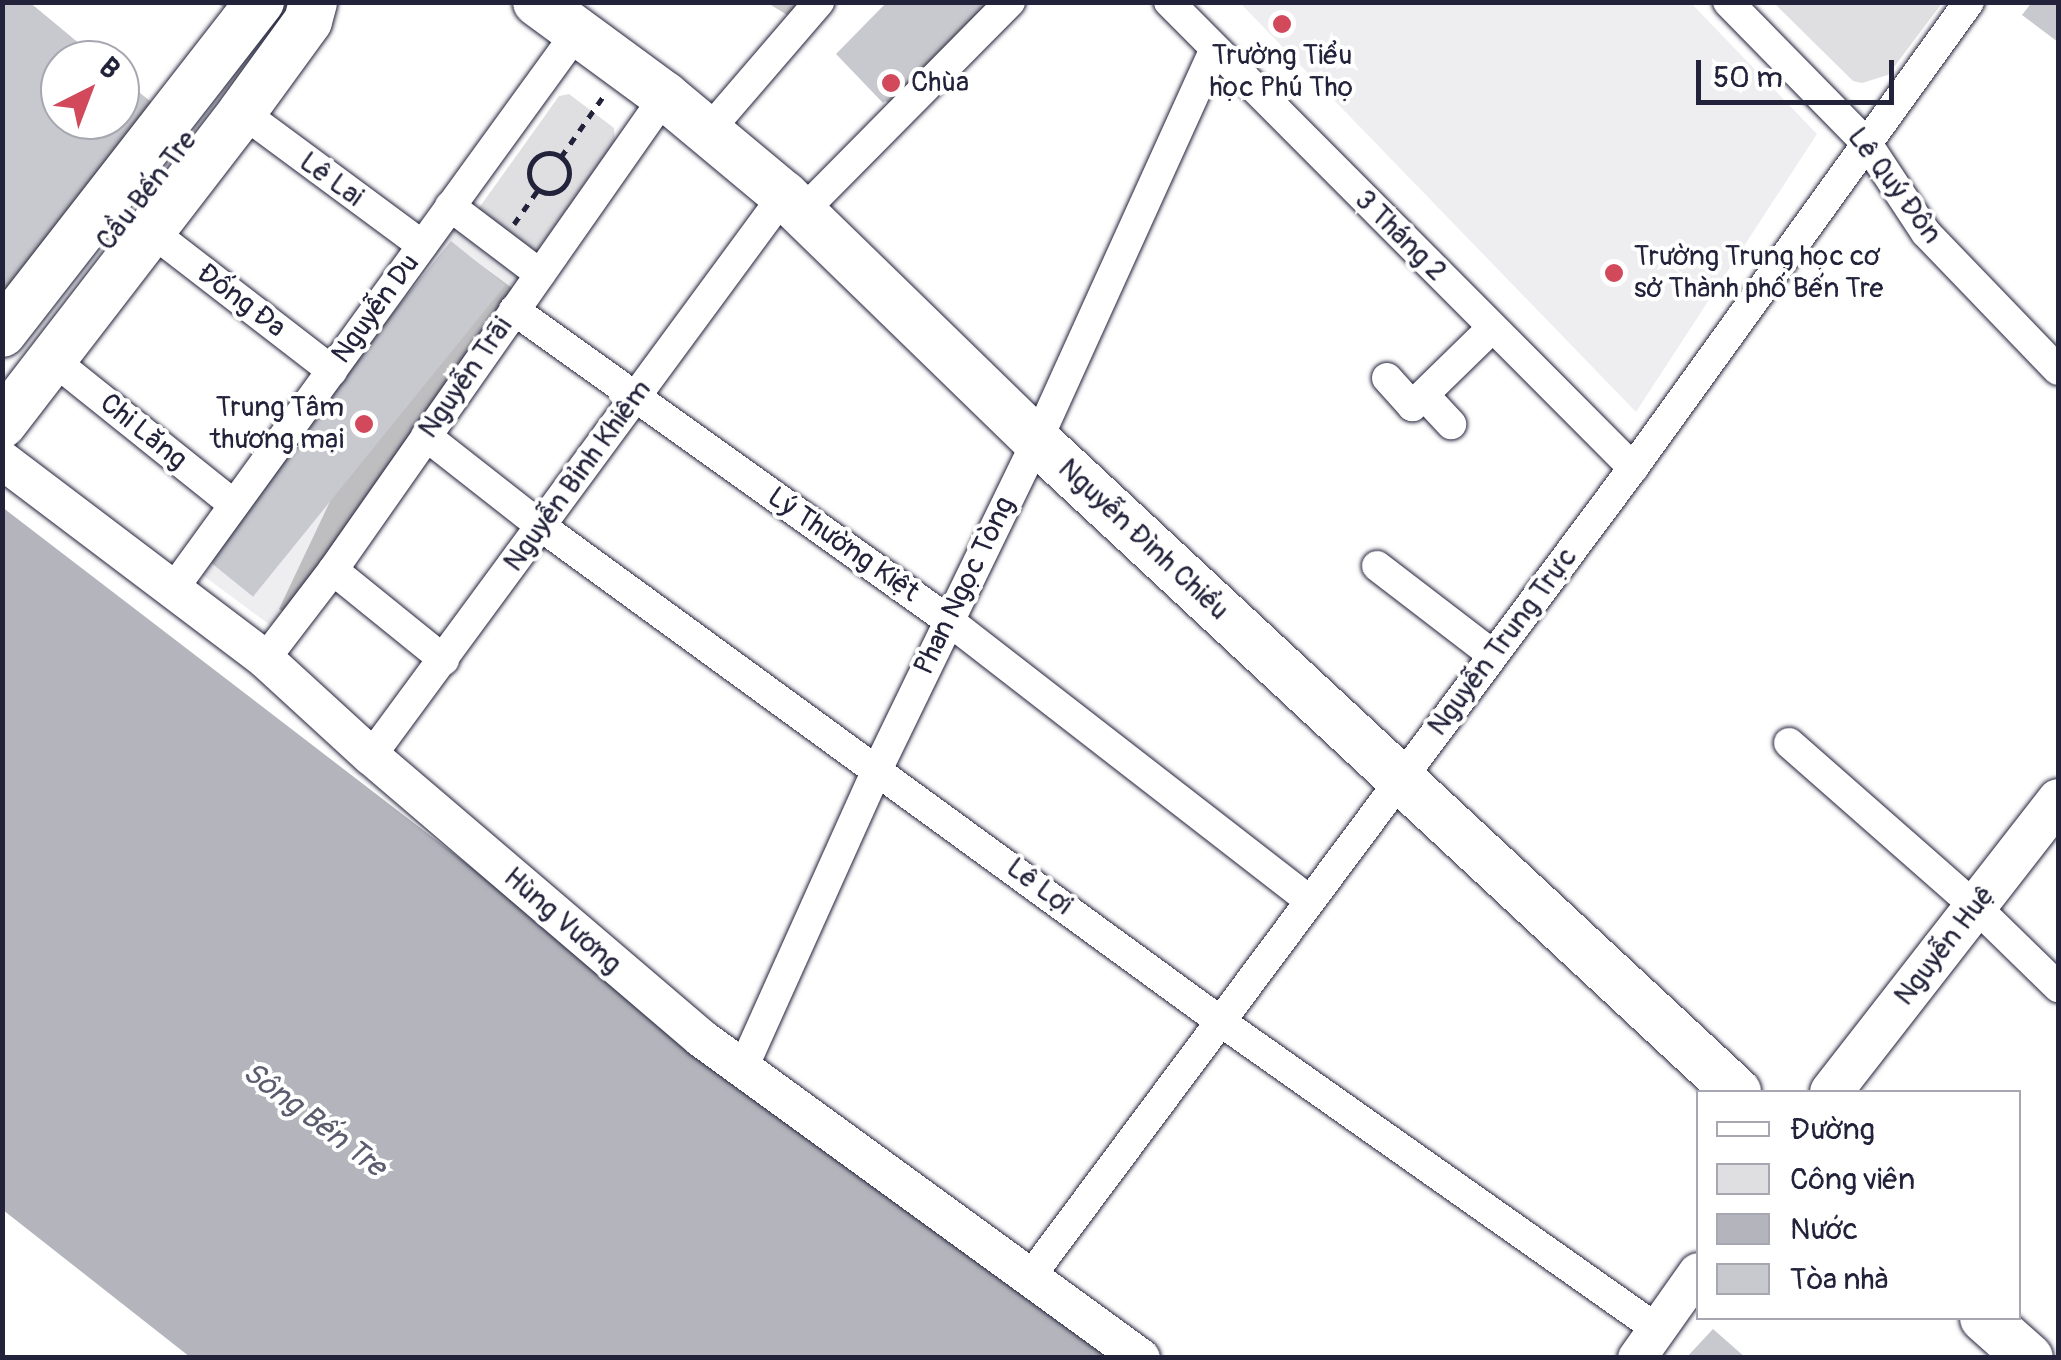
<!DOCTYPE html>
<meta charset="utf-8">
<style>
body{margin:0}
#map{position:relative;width:2061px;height:1360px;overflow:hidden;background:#fff;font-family:Pangolin,sans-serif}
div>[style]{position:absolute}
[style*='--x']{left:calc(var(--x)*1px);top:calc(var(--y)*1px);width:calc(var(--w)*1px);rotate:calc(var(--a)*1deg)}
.built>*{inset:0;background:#eeeef1}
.green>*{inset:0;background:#dfdfe2}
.water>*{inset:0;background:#b4b4bc}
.shadow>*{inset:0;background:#0003}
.building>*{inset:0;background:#c8c8cf;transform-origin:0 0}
.path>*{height:5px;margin-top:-2.5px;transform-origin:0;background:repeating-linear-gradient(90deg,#22223b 0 8px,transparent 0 16px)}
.path>.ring{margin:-2.5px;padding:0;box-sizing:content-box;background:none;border:5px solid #22223b;border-radius:50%}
.roads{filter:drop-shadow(0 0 2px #22223b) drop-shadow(0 0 2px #22223b)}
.minor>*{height:30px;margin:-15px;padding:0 15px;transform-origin:15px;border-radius:15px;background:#fff}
.tertiary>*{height:38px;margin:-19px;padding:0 19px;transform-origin:19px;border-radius:19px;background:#fff}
.secondary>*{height:42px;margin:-21px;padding:0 21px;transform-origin:21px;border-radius:21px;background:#fff}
.primary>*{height:48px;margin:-24px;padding:0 24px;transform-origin:24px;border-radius:24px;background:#fff}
.dots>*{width:28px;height:28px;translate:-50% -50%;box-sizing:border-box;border:5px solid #fff;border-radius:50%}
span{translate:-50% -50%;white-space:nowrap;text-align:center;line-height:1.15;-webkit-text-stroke:8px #fff;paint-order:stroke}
.poi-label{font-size:28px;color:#22223b}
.left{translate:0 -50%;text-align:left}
.right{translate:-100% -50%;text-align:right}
.street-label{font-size:28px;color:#22223b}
.water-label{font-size:30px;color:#5c5c6f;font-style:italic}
.frame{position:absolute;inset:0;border:5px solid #22223b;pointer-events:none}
.legend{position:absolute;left:1696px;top:1090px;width:325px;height:230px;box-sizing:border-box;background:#fff;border:2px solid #a7a7b1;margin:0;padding:12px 18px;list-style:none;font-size:30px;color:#22223b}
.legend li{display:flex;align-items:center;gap:20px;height:50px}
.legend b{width:50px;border:2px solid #a7a7b1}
.north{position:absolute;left:40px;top:40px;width:100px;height:100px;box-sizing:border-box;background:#fff;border:2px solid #a7a7b1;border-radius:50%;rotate:42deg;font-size:28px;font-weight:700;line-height:40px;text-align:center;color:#22223b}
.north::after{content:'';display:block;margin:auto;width:35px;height:45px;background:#d1495b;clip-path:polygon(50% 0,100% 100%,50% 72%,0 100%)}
.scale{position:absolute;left:1696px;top:60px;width:198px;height:45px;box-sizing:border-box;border:5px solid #22223b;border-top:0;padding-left:12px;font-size:30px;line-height:35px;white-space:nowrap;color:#22223b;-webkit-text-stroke:8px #fff;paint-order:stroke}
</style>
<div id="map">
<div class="built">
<div style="clip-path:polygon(1240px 3px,1691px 3px,1817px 134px,1636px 412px)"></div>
<div style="clip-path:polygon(462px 229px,518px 271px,521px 281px,274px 628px,197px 571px,442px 232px)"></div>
</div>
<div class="green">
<div style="clip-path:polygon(1774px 3px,1942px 3px,1888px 75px,1862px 83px,1853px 81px)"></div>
<div style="clip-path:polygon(569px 94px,614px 128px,615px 141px,533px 257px,474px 215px,559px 96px)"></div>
</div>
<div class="water">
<div style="clip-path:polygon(2px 507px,1110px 1357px,190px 1357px,3px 1210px)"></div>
</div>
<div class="shadow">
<div style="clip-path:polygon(2px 2px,29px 2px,99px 60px,60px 60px,60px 120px,120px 120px,120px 77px,159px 108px,2px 312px)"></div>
<div style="clip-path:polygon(215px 2px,261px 2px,246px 22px)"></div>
<div style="clip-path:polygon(766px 2px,806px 2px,792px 18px)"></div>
<div style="clip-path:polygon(889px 2px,1008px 2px,901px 111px,885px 101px,839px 54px)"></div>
<div style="clip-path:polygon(452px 244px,530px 301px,304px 623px,279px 609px)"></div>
</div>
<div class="building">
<div style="clip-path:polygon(2px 2px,29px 2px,99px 60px,60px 60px,60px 120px,120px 120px,120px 77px,148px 100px,2px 288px)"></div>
<div style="clip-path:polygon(887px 2px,983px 2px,883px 103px,836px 54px)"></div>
<div style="clip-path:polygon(2032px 2px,2058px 2px,2058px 42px,2022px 15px)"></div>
<div style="left:451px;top:241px;width:70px;height:401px;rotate:39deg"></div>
<div style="clip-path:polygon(1713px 1329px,1746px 1358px,1686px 1358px)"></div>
</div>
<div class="path">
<div class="ring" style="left:529px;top:153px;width:35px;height:35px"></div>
<div style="--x:561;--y:157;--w:77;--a:-55.1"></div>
<div style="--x:514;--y:224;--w:42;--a:-54.8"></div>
</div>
<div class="roads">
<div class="minor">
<div style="--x:1169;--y:2;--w:658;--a:45.12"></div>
<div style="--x:1728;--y:2;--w:200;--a:45.6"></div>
<div style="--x:1868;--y:145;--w:105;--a:56.6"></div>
<div style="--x:1926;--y:233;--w:190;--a:46.1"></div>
<div style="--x:242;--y:112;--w:224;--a:36.5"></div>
<div style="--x:709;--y:130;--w:169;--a:-49.3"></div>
<div style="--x:450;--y:206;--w:113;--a:37.1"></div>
<div style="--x:802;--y:212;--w:296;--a:-45.3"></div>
<div style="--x:151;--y:231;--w:229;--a:37.7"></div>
<div style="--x:514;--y:310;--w:533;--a:35.54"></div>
<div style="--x:948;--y:620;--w:455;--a:37.8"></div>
<div style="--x:52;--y:359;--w:233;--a:38.7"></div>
<div style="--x:1387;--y:378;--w:38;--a:48"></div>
<div style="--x:1412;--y:406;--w:112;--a:-44.3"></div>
<div style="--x:1424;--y:395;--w:40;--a:47"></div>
<div style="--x:426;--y:436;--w:147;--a:38.1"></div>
<div style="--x:542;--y:527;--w:839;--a:36.08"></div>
<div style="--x:1220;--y:1021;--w:535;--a:35.18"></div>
<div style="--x:1377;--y:566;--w:146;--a:37.5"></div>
<div style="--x:333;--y:570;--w:143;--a:39"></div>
<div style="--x:174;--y:588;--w:688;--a:-54.05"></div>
<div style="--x:265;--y:659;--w:112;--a:-52.6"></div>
<div style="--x:333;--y:570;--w:579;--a:-54.99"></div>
<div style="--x:1789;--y:743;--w:249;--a:41.3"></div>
<div style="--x:1976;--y:907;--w:115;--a:44.3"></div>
<div style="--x:371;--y:756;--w:697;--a:-53.64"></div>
<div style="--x:743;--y:1068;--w:329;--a:-65.8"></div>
<div style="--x:878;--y:768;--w:364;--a:-64.1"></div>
<div style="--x:1037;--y:441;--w:429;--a:-65.6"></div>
<div style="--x:1030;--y:1277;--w:1009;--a:-53.3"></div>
<div style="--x:1633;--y:468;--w:575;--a:-54.21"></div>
</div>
<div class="tertiary">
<div style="--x:2;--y:460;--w:330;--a:37.1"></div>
<div style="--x:265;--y:659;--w:144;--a:42.5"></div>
<div style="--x:371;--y:756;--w:434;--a:40.5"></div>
<div style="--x:701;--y:1038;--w:544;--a:36.03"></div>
<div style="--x:1637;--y:1358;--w:105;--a:-54.7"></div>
</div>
<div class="secondary">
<div style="--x:1831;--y:1092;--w:370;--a:-52.1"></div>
</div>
<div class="primary">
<div style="--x:537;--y:2;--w:159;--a:36.3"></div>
<div style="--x:665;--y:96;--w:155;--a:39.8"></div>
<div style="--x:784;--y:195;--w:353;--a:44.2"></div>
<div style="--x:1037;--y:441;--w:956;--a:42.92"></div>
<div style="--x:2;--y:333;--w:420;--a:-52.1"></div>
<div style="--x:2;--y:424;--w:394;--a:-52.4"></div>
<div style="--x:242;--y:112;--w:112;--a:-54"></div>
<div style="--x:308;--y:21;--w:20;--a:-75"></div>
<div style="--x:1984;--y:1318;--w:60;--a:41.6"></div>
</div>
</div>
<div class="dots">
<div style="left:1282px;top:24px;background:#d1495b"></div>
<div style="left:891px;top:83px;background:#d1495b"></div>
<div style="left:1614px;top:273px;background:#d1495b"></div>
<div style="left:364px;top:424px;background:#d1495b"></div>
</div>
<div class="poi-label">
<span style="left:1282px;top:72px">Trường Tiểu<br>học Phú Thọ</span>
<span class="left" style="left:911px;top:83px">Chùa</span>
<span class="left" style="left:1634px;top:273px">Trường Trung học cơ<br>sở Thành phố Bến Tre</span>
<span class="right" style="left:344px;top:424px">Trung Tâm<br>thương mại</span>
</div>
<div class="street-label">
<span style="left:331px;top:180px;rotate:36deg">Lê Lai</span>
<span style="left:1894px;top:186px;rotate:53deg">Lê Quý Đôn</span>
<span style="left:147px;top:191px;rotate:-52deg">Cầu Bến Tre</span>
<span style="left:1400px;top:236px;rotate:45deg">3 Tháng 2</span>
<span style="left:241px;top:301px;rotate:37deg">Đống Đa</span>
<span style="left:376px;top:309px;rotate:-54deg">Nguyễn Du</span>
<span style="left:466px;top:378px;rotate:-55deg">Nguyễn Trãi</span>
<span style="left:143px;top:432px;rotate:39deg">Chi Lăng</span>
<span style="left:578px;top:476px;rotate:-54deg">Nguyễn Bỉnh Khiêm</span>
<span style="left:1143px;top:540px;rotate:43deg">Nguyễn Đình Chiểu</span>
<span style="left:843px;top:545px;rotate:35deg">Lý Thường Kiệt</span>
<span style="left:965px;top:586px;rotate:-64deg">Phan Ngọc Tòng</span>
<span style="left:1503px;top:642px;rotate:-53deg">Nguyễn Trung Trực</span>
<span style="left:1039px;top:887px;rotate:37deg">Lê Lợi</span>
<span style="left:562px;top:921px;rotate:41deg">Hùng Vương</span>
<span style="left:1945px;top:946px;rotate:-52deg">Nguyễn Huệ</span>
</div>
<div class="water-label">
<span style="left:314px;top:1120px;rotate:37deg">Sông Bến Tre</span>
</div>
<div class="frame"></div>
<ul class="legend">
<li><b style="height:12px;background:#fff"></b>Đường</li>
<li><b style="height:28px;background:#dfdfe2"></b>Công viên</li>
<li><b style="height:28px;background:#b4b4bc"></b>Nước</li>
<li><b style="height:28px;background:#c8c8cf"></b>Tòa nhà</li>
</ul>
<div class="north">B</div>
<div class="scale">50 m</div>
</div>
